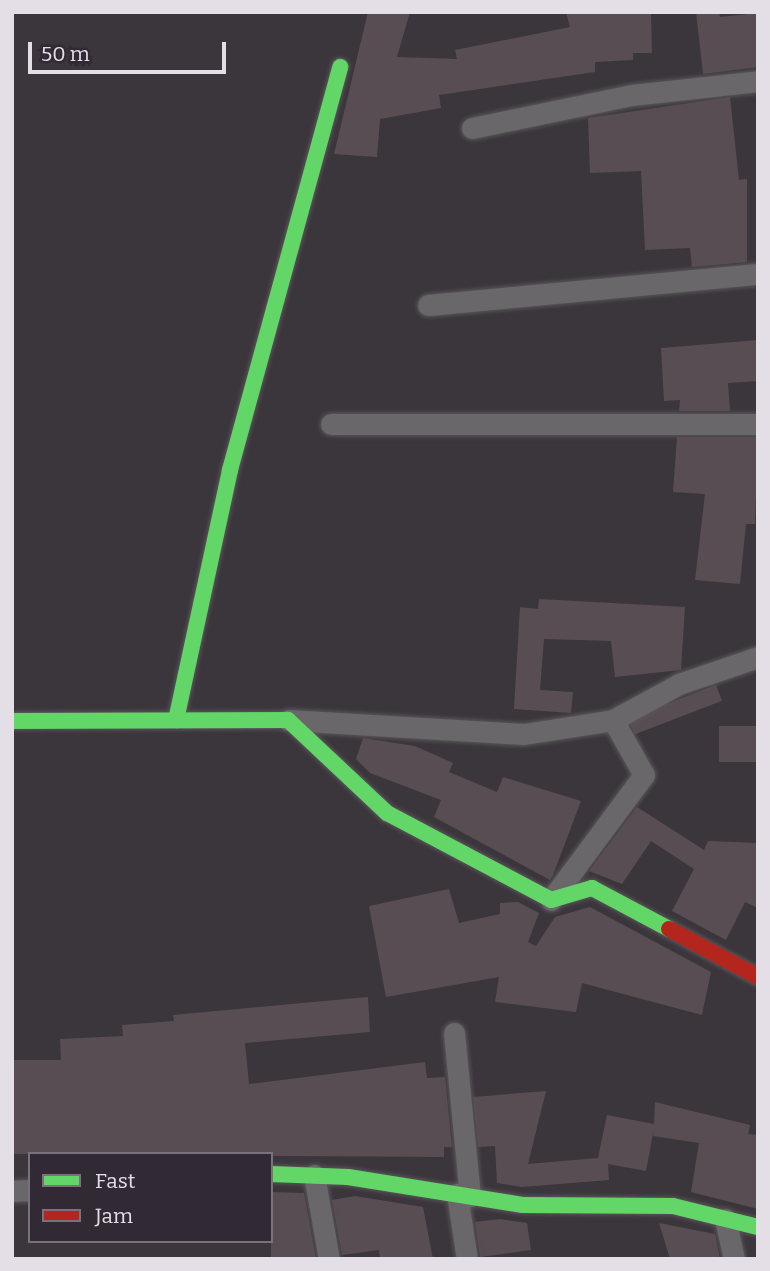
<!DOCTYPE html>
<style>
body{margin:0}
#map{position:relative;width:770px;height:1271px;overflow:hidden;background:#3b363c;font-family:Bitter,serif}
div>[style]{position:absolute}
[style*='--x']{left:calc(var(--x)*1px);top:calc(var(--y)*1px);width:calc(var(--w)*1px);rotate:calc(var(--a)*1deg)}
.building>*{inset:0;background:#594d54;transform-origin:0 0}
.roads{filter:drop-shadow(0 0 2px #59555a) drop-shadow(0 0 2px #59555a)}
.street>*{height:21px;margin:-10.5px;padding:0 10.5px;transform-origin:10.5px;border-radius:10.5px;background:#6a676b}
.fast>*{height:16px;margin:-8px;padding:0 8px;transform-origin:8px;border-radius:8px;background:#63d668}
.jam>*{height:16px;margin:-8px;padding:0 8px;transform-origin:8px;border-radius:8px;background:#b3261e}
span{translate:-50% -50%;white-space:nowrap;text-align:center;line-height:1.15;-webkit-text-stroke:7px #312a34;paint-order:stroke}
.frame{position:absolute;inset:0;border:14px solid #e4dfe6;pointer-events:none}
.legend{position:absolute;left:28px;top:1152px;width:245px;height:91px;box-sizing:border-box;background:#312a34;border:2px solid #79727b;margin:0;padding:9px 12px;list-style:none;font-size:21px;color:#e4dfe6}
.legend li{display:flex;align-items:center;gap:14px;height:35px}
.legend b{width:35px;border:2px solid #79727b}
.scale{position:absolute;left:28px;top:42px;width:198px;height:32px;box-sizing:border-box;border:4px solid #e4dfe6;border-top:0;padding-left:9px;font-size:21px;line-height:24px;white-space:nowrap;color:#e4dfe6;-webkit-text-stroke:5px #312a34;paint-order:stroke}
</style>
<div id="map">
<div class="building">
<div style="clip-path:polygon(368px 12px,410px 12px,397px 57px,457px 59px,455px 50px,570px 27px,566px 12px,651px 12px,652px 53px,633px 53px,633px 60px,595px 62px,595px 72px,439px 95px,441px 108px,380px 119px,377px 157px,334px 154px)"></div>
<div style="clip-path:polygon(696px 12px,719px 12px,720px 17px,758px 13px,758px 67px,703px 74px)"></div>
<div style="clip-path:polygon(730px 97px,739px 180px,747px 179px,747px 262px,692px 267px,690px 248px,645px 250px,641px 171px,590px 173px,588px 118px)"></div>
<div style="clip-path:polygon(758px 340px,758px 381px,728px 383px,730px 411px,679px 411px,680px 400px,664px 401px,661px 348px)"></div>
<div style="clip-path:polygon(677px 437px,758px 437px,755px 524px,746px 524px,740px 584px,695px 580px,705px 494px,673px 492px)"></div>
<div style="clip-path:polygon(539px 599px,685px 607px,681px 670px,615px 677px,611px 641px,544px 639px,540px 690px,573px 692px,571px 713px,514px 709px,520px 607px,538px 609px)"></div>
<div style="left:716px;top:685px;width:17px;height:94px;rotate:69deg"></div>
<div style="left:758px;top:726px;width:36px;height:39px;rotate:90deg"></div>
<div style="clip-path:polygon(363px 738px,415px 746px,453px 763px,449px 772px,497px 792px,503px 777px,581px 801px,553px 875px,550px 880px,434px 817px,441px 800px,370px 773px,356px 759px)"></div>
<div style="clip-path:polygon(637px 807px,704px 850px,708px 841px,758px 843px,758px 908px,745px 902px,726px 940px,672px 911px,694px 869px,651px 841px,622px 884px,589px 871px)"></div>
<div style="clip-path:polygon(449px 889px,459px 923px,500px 914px,500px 903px,518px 902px,539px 913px,528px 942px,536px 946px,555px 917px,590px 907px,711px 972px,702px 1015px,582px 983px,576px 1012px,495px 1002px,499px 977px,386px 997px,369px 906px)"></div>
<div style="clip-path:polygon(368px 997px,370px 1032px,245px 1043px,249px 1084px,425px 1062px,427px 1078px,445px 1077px,452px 1147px,444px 1147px,444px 1157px,12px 1154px,12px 1060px,61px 1060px,60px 1039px,123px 1036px,122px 1025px,174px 1021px,173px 1015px)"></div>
<div style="clip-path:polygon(546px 1091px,528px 1164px,598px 1158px,607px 1115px,654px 1124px,655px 1102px,750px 1125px,748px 1134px,758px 1135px,758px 1209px,691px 1192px,699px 1143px,653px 1136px,654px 1128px,646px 1171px,608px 1164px,609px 1180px,522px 1187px,497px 1183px,495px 1146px,478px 1147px,473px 1097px)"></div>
<div style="clip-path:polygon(271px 1192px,304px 1193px,316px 1259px,271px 1259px)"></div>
<div style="clip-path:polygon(355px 1196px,423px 1207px,433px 1259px,380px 1259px,379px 1250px,342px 1255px,332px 1200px)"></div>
<div style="clip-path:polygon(500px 1219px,527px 1223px,531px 1250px,480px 1257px,475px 1222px)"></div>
<div style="clip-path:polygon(659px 1223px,715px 1234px,720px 1259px,670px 1259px)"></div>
</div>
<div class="roads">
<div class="street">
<div style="--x:472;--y:128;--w:163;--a:-11.7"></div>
<div style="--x:632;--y:95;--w:127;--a:-6.3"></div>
<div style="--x:428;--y:305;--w:331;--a:-5.4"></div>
<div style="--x:331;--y:424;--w:427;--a:0"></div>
<div style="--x:288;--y:720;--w:236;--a:3.4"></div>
<div style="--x:524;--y:734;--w:90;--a:-8.9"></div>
<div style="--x:613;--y:720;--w:75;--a:-28.6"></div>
<div style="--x:679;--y:684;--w:83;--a:-18.9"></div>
<div style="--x:551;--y:900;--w:156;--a:-53.4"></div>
<div style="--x:644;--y:775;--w:63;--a:-119.4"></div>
<div style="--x:454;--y:1033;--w:164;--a:84.4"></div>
<div style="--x:314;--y:1175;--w:85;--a:79.9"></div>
<div style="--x:12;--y:1191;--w:18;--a:-3"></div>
<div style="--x:457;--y:1194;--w:66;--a:81.3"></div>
<div style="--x:725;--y:1219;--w:41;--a:77.3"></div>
</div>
<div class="fast">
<div style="--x:176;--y:720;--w:256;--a:-77.8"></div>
<div style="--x:230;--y:470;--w:418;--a:-74.7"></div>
<div style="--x:12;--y:721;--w:276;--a:-0.2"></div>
<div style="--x:288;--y:720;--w:136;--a:43.2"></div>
<div style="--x:387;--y:813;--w:186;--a:27.9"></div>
<div style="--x:551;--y:900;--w:43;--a:-16.3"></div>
<div style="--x:592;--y:888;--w:87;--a:28"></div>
<div style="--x:271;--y:1174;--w:77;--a:2.2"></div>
<div style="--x:348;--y:1177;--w:177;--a:9.1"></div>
<div style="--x:523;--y:1205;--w:150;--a:0.4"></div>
<div style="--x:673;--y:1206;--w:88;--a:13.9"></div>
</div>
<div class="jam">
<div style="--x:669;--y:929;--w:101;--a:28.3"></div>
</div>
</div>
<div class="frame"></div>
<ul class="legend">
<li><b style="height:9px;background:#63d668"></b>Fast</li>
<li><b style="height:9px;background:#b3261e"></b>Jam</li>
</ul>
<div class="scale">50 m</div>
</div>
